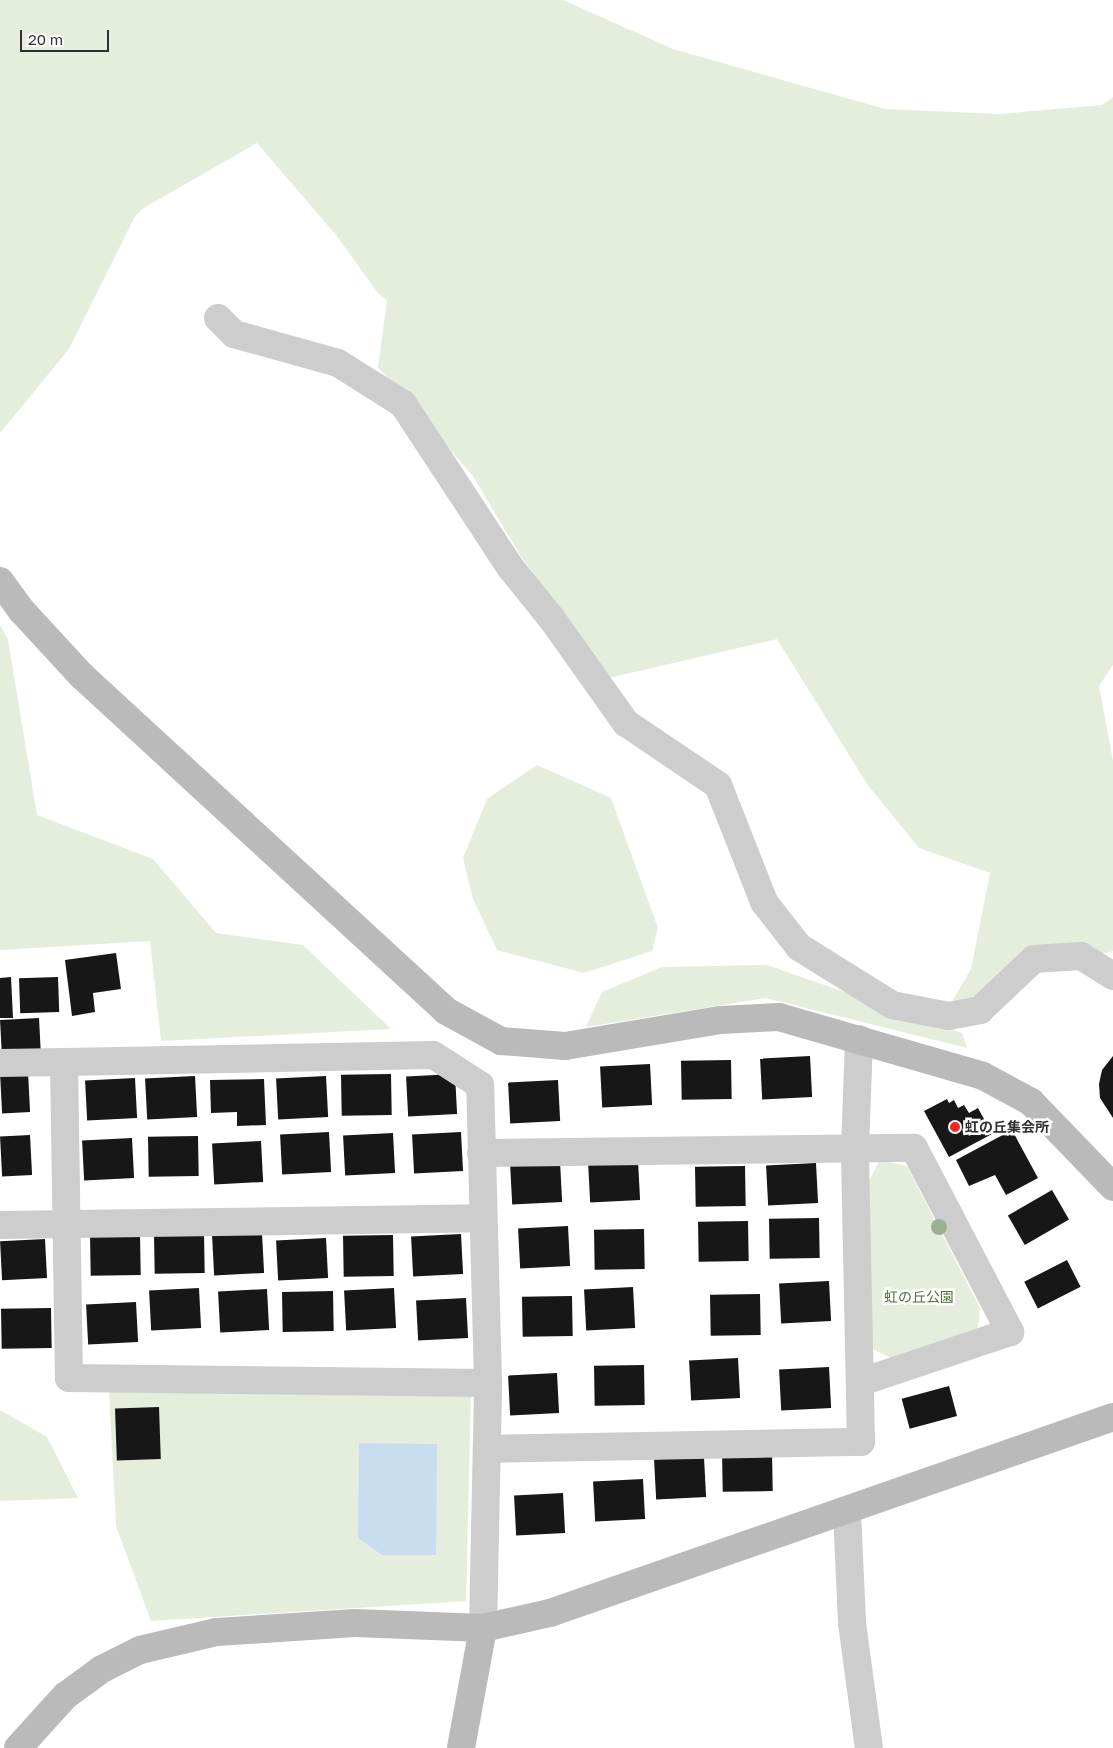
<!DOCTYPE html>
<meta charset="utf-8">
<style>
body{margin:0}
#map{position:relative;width:1113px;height:1748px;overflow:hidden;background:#fff;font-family:"Golos Text","Noto Sans JP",sans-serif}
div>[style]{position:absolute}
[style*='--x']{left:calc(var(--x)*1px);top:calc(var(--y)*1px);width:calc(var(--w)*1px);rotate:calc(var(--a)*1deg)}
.green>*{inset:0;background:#e5eedd}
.water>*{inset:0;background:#c8ddef}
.building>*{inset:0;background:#171717;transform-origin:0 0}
.street>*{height:28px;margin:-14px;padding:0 14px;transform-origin:14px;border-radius:14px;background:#cdcdcd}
.secondary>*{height:28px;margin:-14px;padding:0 14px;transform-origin:14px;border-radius:14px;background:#bababa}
.trees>*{width:16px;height:16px;margin:-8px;border-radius:50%;background:#9eb092}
.dots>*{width:14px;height:14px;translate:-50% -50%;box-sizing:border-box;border:2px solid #fff;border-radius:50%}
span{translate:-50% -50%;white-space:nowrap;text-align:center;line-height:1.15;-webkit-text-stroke:5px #fff;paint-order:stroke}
.poi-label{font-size:14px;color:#303030;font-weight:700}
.left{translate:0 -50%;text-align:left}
.park-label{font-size:14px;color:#4e7039}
.scale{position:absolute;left:20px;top:30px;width:89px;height:22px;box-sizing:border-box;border:2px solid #303030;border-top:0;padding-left:6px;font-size:15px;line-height:18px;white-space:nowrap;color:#303030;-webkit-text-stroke:4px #fff;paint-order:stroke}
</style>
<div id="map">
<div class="green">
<div style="clip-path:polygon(0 0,563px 0,673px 49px,885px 109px,1000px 114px,1102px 105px,1113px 97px,1113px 665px,1099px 686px,1113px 761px,1113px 951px,1023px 974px,947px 1010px,971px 969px,990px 873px,919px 848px,867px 784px,777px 639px,609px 678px,520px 555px,473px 476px,378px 367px,387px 300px,378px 293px,336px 235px,257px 143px,142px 209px,134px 218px,69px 349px,0 433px)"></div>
<div style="clip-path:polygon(0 625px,8px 640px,37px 815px,153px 859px,216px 933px,303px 945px,391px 1029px,161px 1041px,150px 941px,0 950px)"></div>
<div style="clip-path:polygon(537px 765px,611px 798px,658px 928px,652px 951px,584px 973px,497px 950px,473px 899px,463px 858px,487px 799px)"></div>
<div style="clip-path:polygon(767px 965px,962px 1033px,967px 1048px,766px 998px,586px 1027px,602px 992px,662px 967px)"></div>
<div style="clip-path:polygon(880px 1160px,907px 1166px,980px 1308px,978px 1328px,891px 1358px,871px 1348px,869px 1181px)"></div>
<div style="clip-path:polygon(109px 1391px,471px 1392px,466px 1601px,151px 1621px,116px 1526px)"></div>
<div style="clip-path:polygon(0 1410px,47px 1437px,78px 1498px,0 1501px)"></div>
</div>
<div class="water">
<div style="clip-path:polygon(359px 1443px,437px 1444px,436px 1555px,382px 1555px,358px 1538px)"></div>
</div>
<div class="building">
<div style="clip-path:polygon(116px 953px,121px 989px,93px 993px,95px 1012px,72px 1016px,65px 960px)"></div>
<div style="clip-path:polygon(11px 977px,13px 1018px,0 1018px,0 978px)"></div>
<div style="left:58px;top:977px;width:35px;height:39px;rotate:88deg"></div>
<div style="left:39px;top:1018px;width:39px;height:39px;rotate:87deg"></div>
<div style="left:810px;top:1056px;width:41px;height:50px;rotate:87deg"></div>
<div style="clip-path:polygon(1113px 1056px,1113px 1118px,1100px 1098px,1099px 1084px,1102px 1070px)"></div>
<div style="left:731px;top:1060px;width:39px;height:50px;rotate:89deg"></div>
<div style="left:650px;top:1064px;width:41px;height:50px;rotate:87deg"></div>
<div style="left:28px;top:1072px;width:40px;height:28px;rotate:87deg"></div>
<div style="left:391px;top:1074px;width:41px;height:50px;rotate:89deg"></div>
<div style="left:455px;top:1074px;width:40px;height:49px;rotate:87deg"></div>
<div style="left:195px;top:1076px;width:41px;height:50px;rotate:87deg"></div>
<div style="left:326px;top:1076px;width:41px;height:50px;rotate:87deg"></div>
<div style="left:135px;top:1078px;width:40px;height:50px;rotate:87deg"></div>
<div style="clip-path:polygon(264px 1079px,266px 1125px,237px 1126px,237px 1112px,211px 1113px,210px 1080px)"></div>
<div style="left:558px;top:1080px;width:41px;height:50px;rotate:87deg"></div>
<div style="clip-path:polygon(947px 1099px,949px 1103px,954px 1100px,958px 1108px,964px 1105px,969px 1113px,978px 1108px,992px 1134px,949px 1157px,924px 1111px)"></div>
<div style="clip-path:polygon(1012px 1130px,1038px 1178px,1006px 1195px,995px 1175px,969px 1186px,956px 1160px)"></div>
<div style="left:329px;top:1132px;width:40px;height:49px;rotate:87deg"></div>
<div style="left:461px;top:1132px;width:39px;height:49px;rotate:87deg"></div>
<div style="left:393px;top:1133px;width:40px;height:50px;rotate:87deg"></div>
<div style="left:30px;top:1135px;width:40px;height:30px;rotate:87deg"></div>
<div style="left:198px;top:1136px;width:40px;height:50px;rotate:89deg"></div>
<div style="left:132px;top:1138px;width:40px;height:50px;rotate:87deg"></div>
<div style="left:261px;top:1141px;width:41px;height:49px;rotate:87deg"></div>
<div style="left:638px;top:1160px;width:40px;height:50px;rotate:87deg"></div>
<div style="left:560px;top:1161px;width:41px;height:50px;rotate:87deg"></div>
<div style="left:816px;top:1163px;width:40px;height:50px;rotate:87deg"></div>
<div style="left:745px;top:1166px;width:40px;height:50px;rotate:89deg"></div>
<div style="left:1052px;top:1190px;width:34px;height:51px;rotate:60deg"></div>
<div style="left:819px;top:1218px;width:40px;height:50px;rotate:89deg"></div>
<div style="left:748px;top:1221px;width:40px;height:50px;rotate:89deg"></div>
<div style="left:568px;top:1226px;width:40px;height:50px;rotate:87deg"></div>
<div style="left:644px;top:1229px;width:40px;height:50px;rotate:89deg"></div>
<div style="left:204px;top:1233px;width:40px;height:50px;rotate:89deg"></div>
<div style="left:262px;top:1233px;width:40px;height:50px;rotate:87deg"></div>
<div style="left:140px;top:1234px;width:41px;height:50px;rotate:89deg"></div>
<div style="left:461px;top:1234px;width:40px;height:50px;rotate:87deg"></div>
<div style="left:393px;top:1235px;width:41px;height:50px;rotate:89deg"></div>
<div style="left:326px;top:1238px;width:40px;height:50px;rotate:87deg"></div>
<div style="left:45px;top:1239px;width:39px;height:45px;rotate:87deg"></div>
<div style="left:1067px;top:1260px;width:30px;height:48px;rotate:63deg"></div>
<div style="left:829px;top:1281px;width:40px;height:50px;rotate:87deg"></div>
<div style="left:633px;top:1287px;width:41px;height:49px;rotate:87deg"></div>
<div style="left:199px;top:1288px;width:40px;height:50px;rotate:87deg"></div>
<div style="left:394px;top:1288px;width:40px;height:50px;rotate:87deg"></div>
<div style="left:267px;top:1289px;width:41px;height:49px;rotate:87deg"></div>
<div style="left:333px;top:1291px;width:40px;height:51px;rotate:89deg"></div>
<div style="left:760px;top:1294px;width:41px;height:50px;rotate:89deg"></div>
<div style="left:572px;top:1296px;width:40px;height:50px;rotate:89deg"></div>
<div style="left:466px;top:1298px;width:40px;height:50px;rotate:87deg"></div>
<div style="left:136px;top:1302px;width:40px;height:50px;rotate:87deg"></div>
<div style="left:51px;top:1308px;width:40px;height:50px;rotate:89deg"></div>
<div style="left:738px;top:1358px;width:40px;height:49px;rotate:87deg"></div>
<div style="left:644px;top:1365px;width:40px;height:50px;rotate:89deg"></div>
<div style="left:829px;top:1367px;width:41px;height:50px;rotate:87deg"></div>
<div style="left:557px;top:1373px;width:40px;height:49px;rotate:87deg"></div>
<div style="left:949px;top:1386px;width:31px;height:49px;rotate:75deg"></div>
<div style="left:159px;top:1407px;width:52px;height:44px;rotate:88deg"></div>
<div style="left:772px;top:1450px;width:41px;height:50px;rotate:89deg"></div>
<div style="left:704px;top:1457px;width:40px;height:50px;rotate:87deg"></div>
<div style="left:643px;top:1479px;width:40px;height:50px;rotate:87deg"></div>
<div style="left:563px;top:1493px;width:40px;height:49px;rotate:87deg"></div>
</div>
<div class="street">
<div style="--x:218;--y:318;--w:23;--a:45"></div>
<div style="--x:234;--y:334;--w:108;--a:15.6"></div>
<div style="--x:338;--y:363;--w:77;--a:32.2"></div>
<div style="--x:403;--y:404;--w:195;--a:56.7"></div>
<div style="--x:510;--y:567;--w:67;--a:51.1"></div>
<div style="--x:552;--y:619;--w:128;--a:54.6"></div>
<div style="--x:626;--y:723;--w:111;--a:34"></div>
<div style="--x:718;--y:785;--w:126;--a:68.5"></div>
<div style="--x:764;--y:902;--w:57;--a:52.1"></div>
<div style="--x:799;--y:947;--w:110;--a:31.9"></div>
<div style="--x:892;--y:1005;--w:58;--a:10.9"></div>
<div style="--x:949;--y:1016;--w:32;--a:-11"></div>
<div style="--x:980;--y:1010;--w:74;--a:-43.4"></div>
<div style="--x:1034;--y:959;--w:47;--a:-3.7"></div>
<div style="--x:1081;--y:956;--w:38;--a:32"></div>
<div style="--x:0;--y:1063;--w:64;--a:-0.9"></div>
<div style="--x:481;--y:1153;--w:433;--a:-0.7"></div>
<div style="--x:914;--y:1148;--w:208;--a:62.4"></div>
<div style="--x:1010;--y:1332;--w:157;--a:161.4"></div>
<div style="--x:0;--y:1225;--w:482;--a:-0.8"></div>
<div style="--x:487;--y:1449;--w:374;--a:-1.1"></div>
<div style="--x:861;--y:1442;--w:293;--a:-91.2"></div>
<div style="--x:855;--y:1149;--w:110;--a:-87.9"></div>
<div style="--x:847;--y:1512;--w:111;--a:87.4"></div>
<div style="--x:852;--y:1623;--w:126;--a:82.3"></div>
<div style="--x:483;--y:1628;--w:245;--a:-88.8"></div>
<div style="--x:488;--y:1383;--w:298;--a:-91.5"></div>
<div style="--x:480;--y:1085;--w:56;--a:-147.4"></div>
<div style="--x:433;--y:1055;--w:369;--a:178.9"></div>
<div style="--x:64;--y:1062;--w:316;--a:89.1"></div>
<div style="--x:69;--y:1378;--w:419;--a:0.7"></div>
</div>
<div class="secondary">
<div style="--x:0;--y:581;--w:37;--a:54"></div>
<div style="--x:22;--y:611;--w:88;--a:47.3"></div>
<div style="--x:82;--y:676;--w:495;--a:42.6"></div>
<div style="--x:446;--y:1011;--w:63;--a:28.6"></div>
<div style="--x:501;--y:1041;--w:64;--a:4.5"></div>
<div style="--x:565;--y:1046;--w:158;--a:-9.5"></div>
<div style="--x:721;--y:1020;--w:58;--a:-3"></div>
<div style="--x:779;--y:1017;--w:212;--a:16.1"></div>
<div style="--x:983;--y:1076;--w:55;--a:28.4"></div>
<div style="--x:1031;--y:1102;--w:118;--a:46"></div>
<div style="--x:18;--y:1748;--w:70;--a:-47.9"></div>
<div style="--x:65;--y:1696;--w:46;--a:-36.1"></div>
<div style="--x:102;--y:1669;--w:42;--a:-26.6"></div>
<div style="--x:140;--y:1650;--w:79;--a:-13.2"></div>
<div style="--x:217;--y:1632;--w:138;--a:-3.7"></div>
<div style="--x:355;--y:1623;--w:128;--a:2.2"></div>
<div style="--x:483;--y:1628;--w:69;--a:-12.6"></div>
<div style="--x:550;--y:1613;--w:596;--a:-19.19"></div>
<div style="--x:461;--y:1748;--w:122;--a:-79.6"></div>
</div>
<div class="trees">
<div style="left:939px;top:1227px"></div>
</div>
<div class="dots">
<div style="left:955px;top:1127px;background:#f32726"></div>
</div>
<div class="poi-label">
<span class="left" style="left:965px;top:1127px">虹の丘集会所</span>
</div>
<div class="park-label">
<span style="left:919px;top:1297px">虹の丘公園</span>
</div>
<div class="scale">20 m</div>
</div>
